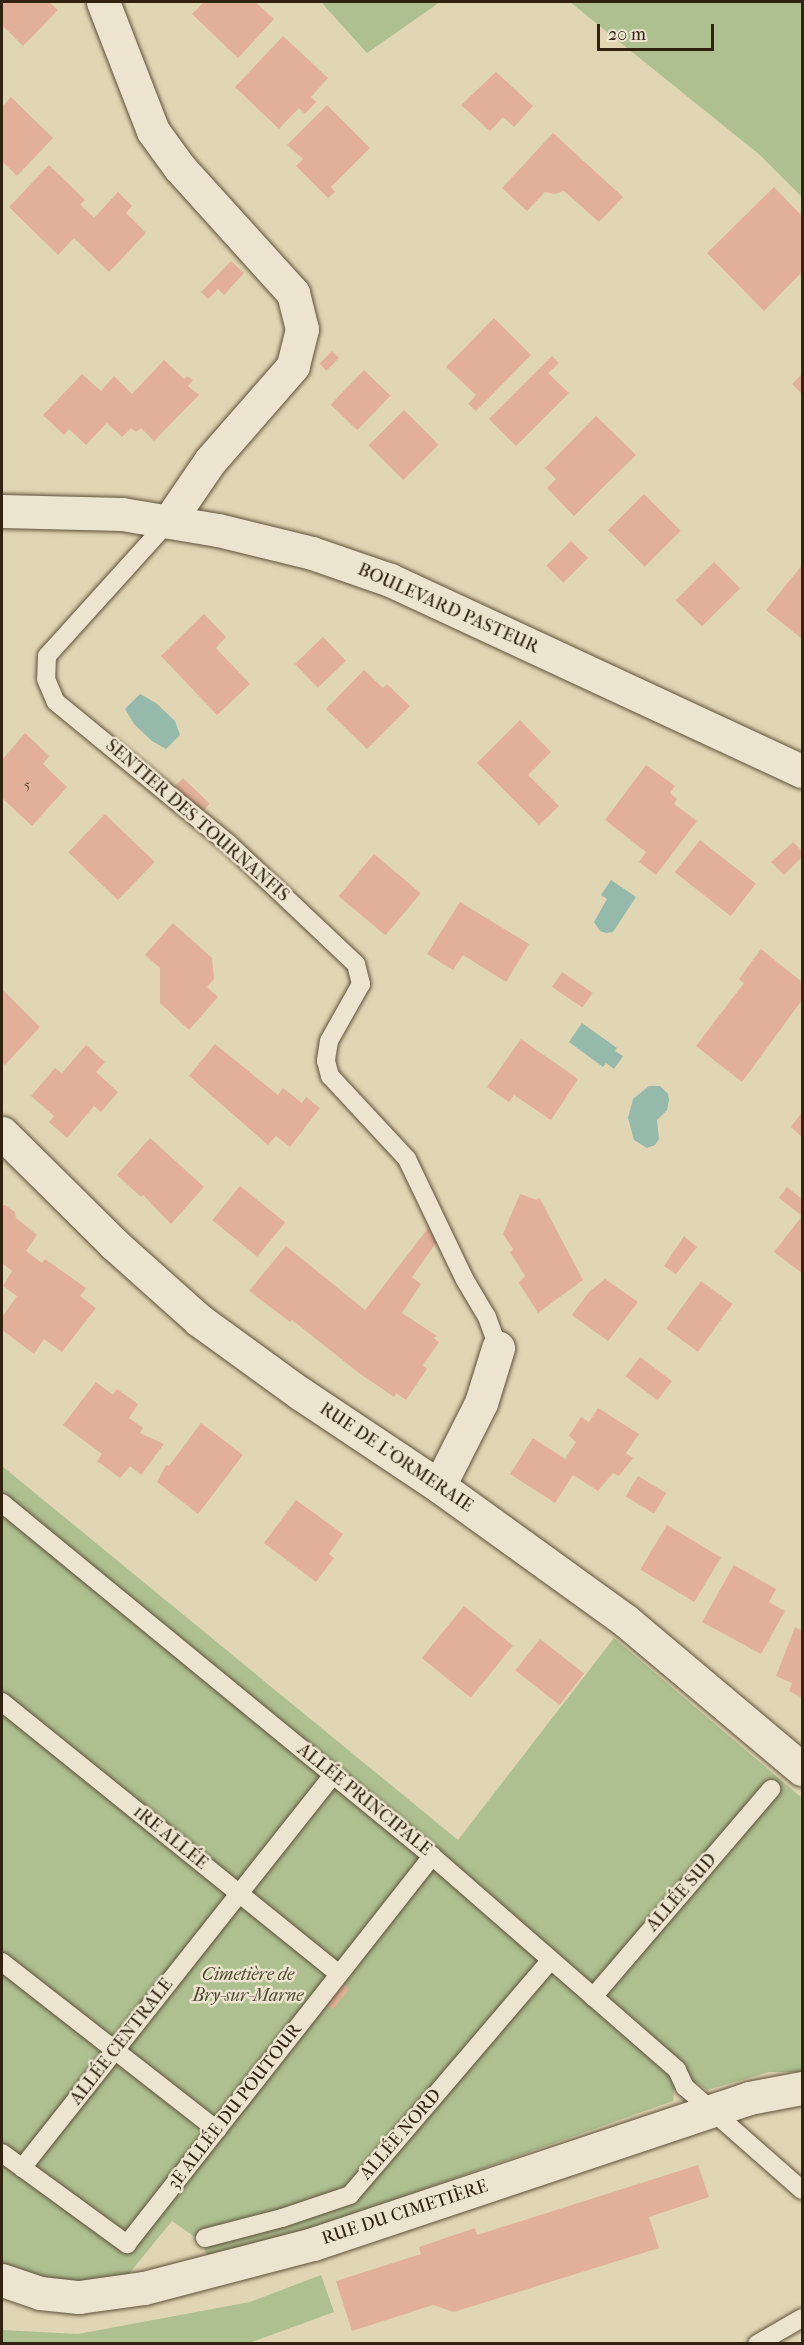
<!DOCTYPE html>
<meta charset="utf-8">
<style>
body{margin:0}
#map{position:relative;width:804px;height:2345px;overflow:hidden;background:#e1d6b4;font-family:"IM FELL French Canon",serif}
div>[style]{position:absolute}
[style*='--x']{left:calc(var(--x)*1px);top:calc(var(--y)*1px);width:calc(var(--w)*1px);rotate:calc(var(--a)*1deg)}
.green>*{inset:0;background:#aebf90}
.water>*{inset:0;background:#95b9aa}
.building>*{inset:0;background:#e2b098;transform-origin:0 0}
.roads{filter:drop-shadow(0 0 2px #5d5039) drop-shadow(0 0 2px #5d5039)}
.lane>*{height:18px;margin:-9px;padding:0 9px;transform-origin:9px;border-radius:9px;background:#ece4ce}
.street>*{height:33px;margin:-16.5px;padding:0 16.5px;transform-origin:16.5px;border-radius:16.5px;background:#ece4ce}
.secondary>*{height:33px;margin:-16.5px;padding:0 16.5px;transform-origin:16.5px;border-radius:16.5px;background:#ece4ce}
span{translate:-50% -50%;white-space:nowrap;text-align:center;line-height:1.15;-webkit-text-stroke:5px #ece4ce;paint-order:stroke}
.number-label{font-size:15px;color:#5d4632}
.number-label span{-webkit-text-stroke-width:0}
.street-label{font-size:18px;color:#312310}
.park-label{font-size:18px;color:#504a30;font-style:italic}
.frame{position:absolute;inset:0;border:3px solid #312310;pointer-events:none}
.scale{position:absolute;left:597px;top:24px;width:117px;height:27px;box-sizing:border-box;border:3px solid #312310;border-top:0;padding-left:8px;font-size:18px;line-height:21px;white-space:nowrap;color:#312310;-webkit-text-stroke:4px #ece4ce;paint-order:stroke}
</style>
<div id="map">
<div class="green">
<div style="clip-path:polygon(321px 2px,440px 2px,367px 53px)"></div>
<div style="clip-path:polygon(570px 2px,802px 2px,802px 197px,760px 155px)"></div>
<div style="clip-path:polygon(2px 1466px,458px 1840px,614px 1638px,802px 1798px,802px 2072px,769px 2072px,707px 2090px,698px 2083px,674px 2090px,673px 2101px,304px 2232px,208px 2259px,202px 2242px,172px 2221px,127px 2276px,63px 2289px,2px 2284px)"></div>
<div style="clip-path:polygon(321px 2275px,334px 2312px,252px 2342px,2px 2343px,2px 2330px,78px 2334px,250px 2302px)"></div>
</div>
<div class="water">
<div style="clip-path:polygon(140px 694px,156px 703px,175px 721px,180px 735px,166px 749px,152px 741px,134px 724px,125px 709px)"></div>
<div style="clip-path:polygon(611px 880px,636px 897px,613px 932px,606px 933px,600px 931px,594px 922px,607px 899px,601px 895px)"></div>
<div style="clip-path:polygon(582px 1023px,617px 1048px,615px 1051px,623px 1056px,614px 1069px,606px 1063px,603px 1067px,569px 1042px)"></div>
<div style="clip-path:polygon(649px 1086px,660px 1086px,668px 1094px,669px 1100px,667px 1110px,657px 1120px,659px 1139px,655px 1145px,647px 1148px,634px 1140px,628px 1118px,633px 1099px)"></div>
</div>
<div class="building">
<div style="clip-path:polygon(2px 2px,49px 2px,58px 10px,23px 46px,2px 25px)"></div>
<div style="clip-path:polygon(204px 2px,255px 2px,274px 19px,238px 58px,192px 14px)"></div>
<div style="clip-path:polygon(283px 36px,328px 78px,311px 97px,316px 102px,305px 114px,299px 108px,279px 129px,235px 87px)"></div>
<div style="clip-path:polygon(496px 72px,533px 106px,514px 127px,503px 117px,490px 131px,461px 105px)"></div>
<div style="clip-path:polygon(11px 97px,53px 138px,17px 176px,2px 161px,2px 107px)"></div>
<div style="clip-path:polygon(327px 105px,370px 148px,331px 187px,335px 192px,328px 198px,296px 166px,303px 159px,287px 145px)"></div>
<div style="clip-path:polygon(553px 133px,623px 197px,599px 222px,564px 191px,555px 194px,545px 192px,527px 211px,502px 188px)"></div>
<div style="clip-path:polygon(49px 165px,85px 200px,80px 204px,94px 218px,118px 192px,132px 206px,126px 213px,146px 233px,109px 272px,74px 238px,58px 255px,9px 207px)"></div>
<div style="clip-path:polygon(774px 187px,802px 216px,802px 272px,764px 311px,707px 253px)"></div>
<div style="clip-path:polygon(231px 261px,244px 273px,224px 295px,218px 289px,208px 299px,201px 292px)"></div>
<div style="clip-path:polygon(494px 318px,531px 355px,476px 411px,468px 404px,476px 395px,446px 367px)"></div>
<div style="left:332px;top:351px;width:10px;height:18px;rotate:45deg"></div>
<div style="clip-path:polygon(552px 356px,559px 363px,548px 373px,569px 393px,516px 446px,489px 419px)"></div>
<div style="clip-path:polygon(164px 360px,184px 379px,187px 376px,193px 380px,188px 386px,199px 395px,154px 441px,141px 428px,136px 432px,131px 428px,122px 437px,107px 423px,86px 445px,69px 429px,64px 435px,43px 415px,82px 374px,101px 391px,114px 376px,132px 394px)"></div>
<div style="left:364px;top:370px;width:37px;height:48px;rotate:44deg"></div>
<div style="clip-path:polygon(802px 374px,802px 394px,792px 384px)"></div>
<div style="left:404px;top:410px;width:49px;height:50px;rotate:45deg"></div>
<div style="clip-path:polygon(596px 416px,636px 455px,574px 516px,547px 488px,556px 479px,545px 468px)"></div>
<div style="left:644px;top:494px;width:52px;height:51px;rotate:45deg"></div>
<div style="left:571px;top:541px;width:24px;height:35px;rotate:45deg"></div>
<div style="left:714px;top:562px;width:37px;height:54px;rotate:45deg"></div>
<div style="clip-path:polygon(802px 565px,802px 639px,766px 610px)"></div>
<div style="clip-path:polygon(204px 614px,226px 637px,216px 648px,250px 684px,217px 715px,161px 656px)"></div>
<div style="left:323px;top:637px;width:33px;height:39px;rotate:46deg"></div>
<div style="clip-path:polygon(364px 670px,383px 688px,387px 684px,410px 706px,367px 749px,326px 709px)"></div>
<div style="clip-path:polygon(520px 720px,551px 752px,528px 775px,559px 806px,539px 825px,477px 763px)"></div>
<div style="clip-path:polygon(25px 733px,49px 756px,43px 764px,67px 787px,32px 826px,2px 798px,2px 760px)"></div>
<div style="clip-path:polygon(646px 765px,675px 786px,670px 793px,677px 799px,674px 804px,697px 821px,656px 875px,639px 862px,646px 852px,605px 820px)"></div>
<div style="left:183px;top:778px;width:37px;height:15px;rotate:44deg"></div>
<div style="left:105px;top:814px;width:69px;height:53px;rotate:44deg"></div>
<div style="left:700px;top:840px;width:71px;height:41px;rotate:38deg"></div>
<div style="clip-path:polygon(793px 842px,802px 851px,802px 857px,784px 875px,771px 862px)"></div>
<div style="left:374px;top:854px;width:61px;height:55px;rotate:40deg"></div>
<div style="clip-path:polygon(460px 902px,529px 944px,506px 982px,463px 955px,453px 970px,427px 954px)"></div>
<div style="clip-path:polygon(173px 923px,212px 958px,214px 979px,207px 987px,218px 997px,189px 1030px,160px 1003px,160px 968px,145px 955px)"></div>
<div style="clip-path:polygon(761px 949px,802px 982px,802px 1000px,742px 1082px,696px 1046px,744px 983px,739px 979px)"></div>
<div style="left:562px;top:972px;width:37px;height:18px;rotate:34deg"></div>
<div style="clip-path:polygon(2px 989px,40px 1027px,5px 1065px,2px 1062px)"></div>
<div style="clip-path:polygon(521px 1039px,578px 1079px,551px 1120px,514px 1095px,509px 1102px,487px 1087px)"></div>
<div style="clip-path:polygon(215px 1044px,278px 1095px,283px 1088px,302px 1103px,306px 1097px,320px 1108px,290px 1147px,276px 1136px,268px 1145px,189px 1076px)"></div>
<div style="clip-path:polygon(86px 1045px,105px 1062px,96px 1072px,118px 1092px,101px 1112px,94px 1106px,67px 1138px,49px 1122px,54px 1116px,31px 1096px,55px 1068px,62px 1073px)"></div>
<div style="clip-path:polygon(802px 1112px,802px 1137px,791px 1127px)"></div>
<div style="clip-path:polygon(150px 1138px,204px 1187px,171px 1224px,143px 1195px,141px 1197px,117px 1175px)"></div>
<div style="left:240px;top:1186px;width:58px;height:44px;rotate:39deg"></div>
<div style="clip-path:polygon(787px 1187px,802px 1199px,802px 1273px,774px 1252px,802px 1216px,779px 1198px)"></div>
<div style="clip-path:polygon(520px 1194px,537px 1200px,539px 1197px,583px 1280px,538px 1313px,519px 1283px,525px 1276px,510px 1252px,513px 1249px,503px 1234px)"></div>
<div style="clip-path:polygon(5px 1205px,15px 1212px,16px 1218px,37px 1235px,26px 1251px,42px 1263px,45px 1259px,86px 1288px,80px 1296px,96px 1308px,62px 1352px,44px 1339px,34px 1354px,2px 1330px,2px 1317px,17px 1296px,3px 1286px,12px 1271px,2px 1263px,2px 1206px)"></div>
<div style="clip-path:polygon(429px 1227px,436px 1243px,412px 1277px,421px 1284px,402px 1313px,437px 1336px,434px 1338px,439px 1342px,423px 1365px,427px 1369px,406px 1400px,396px 1393px,394px 1397px,359px 1373px,292px 1320px,290px 1322px,249px 1291px,286px 1246px,365px 1310px)"></div>
<div style="clip-path:polygon(684px 1236px,697px 1247px,676px 1274px,664px 1266px)"></div>
<div style="clip-path:polygon(605px 1279px,638px 1302px,608px 1341px,572px 1315px,589px 1292px)"></div>
<div style="left:701px;top:1281px;width:39px;height:59px;rotate:36deg"></div>
<div style="left:640px;top:1357px;width:40px;height:24px;rotate:37deg"></div>
<div style="clip-path:polygon(96px 1382px,113px 1395px,117px 1389px,138px 1404px,129px 1418px,143px 1428px,140px 1433px,164px 1444px,141px 1475px,130px 1466px,120px 1478px,97px 1461px,102px 1454px,63px 1425px)"></div>
<div style="clip-path:polygon(598px 1408px,639px 1434px,626px 1453px,633px 1458px,619px 1476px,613px 1473px,598px 1491px,573px 1475px,555px 1503px,510px 1474px,533px 1438px,565px 1459px,576px 1442px,569px 1436px,581px 1417px,589px 1422px)"></div>
<div style="clip-path:polygon(201px 1423px,243px 1455px,198px 1514px,157px 1482px,166px 1465px,169px 1466px)"></div>
<div style="left:638px;top:1476px;width:33px;height:24px;rotate:31deg"></div>
<div style="clip-path:polygon(296px 1500px,343px 1534px,329px 1554px,334px 1558px,316px 1582px,264px 1543px)"></div>
<div style="left:667px;top:1525px;width:63px;height:52px;rotate:31deg"></div>
<div style="clip-path:polygon(734px 1565px,776px 1589px,769px 1602px,785px 1611px,761px 1654px,702px 1622px)"></div>
<div style="left:464px;top:1606px;width:63px;height:67px;rotate:39deg"></div>
<div style="clip-path:polygon(795px 1627px,802px 1631px,802px 1698px,789px 1691px,792px 1683px,776px 1676px)"></div>
<div style="left:540px;top:1639px;width:56px;height:40px;rotate:38deg"></div>
<div style="left:337px;top:1979px;width:16px;height:26px;rotate:40deg"></div>
<div style="clip-path:polygon(698px 2165px,709px 2197px,649px 2217px,659px 2248px,454px 2312px,433px 2305px,352px 2331px,336px 2281px,421px 2254px,419px 2247px,475px 2228px,477px 2235px)"></div>
</div>
<div class="roads">
<div class="lane">
<div style="--x:169;--y:521;--w:182;--a:132.1"></div>
<div style="--x:47;--y:656;--w:23;--a:92"></div>
<div style="--x:46;--y:679;--w:25;--a:67"></div>
<div style="--x:56;--y:702;--w:225;--a:39.4"></div>
<div style="--x:230;--y:845;--w:173;--a:43.4"></div>
<div style="--x:356;--y:964;--w:21;--a:76"></div>
<div style="--x:361;--y:984;--w:65;--a:119.3"></div>
<div style="--x:329;--y:1041;--w:20;--a:99"></div>
<div style="--x:326;--y:1061;--w:16;--a:75"></div>
<div style="--x:330;--y:1076;--w:113;--a:47.1"></div>
<div style="--x:407;--y:1159;--w:134;--a:64.4"></div>
<div style="--x:465;--y:1280;--w:43;--a:59.3"></div>
<div style="--x:487;--y:1317;--w:33;--a:70"></div>
<div style="--x:2;--y:1503;--w:556;--a:39.38"></div>
<div style="--x:432;--y:1856;--w:325;--a:41.1"></div>
<div style="--x:677;--y:2070;--w:19;--a:65"></div>
<div style="--x:685;--y:2087;--w:156;--a:41.4"></div>
<div style="--x:2;--y:1702;--w:433;--a:38.9"></div>
<div style="--x:2;--y:1962;--w:273;--a:38"></div>
<div style="--x:593;--y:1997;--w:274;--a:-49.4"></div>
<div style="--x:2;--y:2153;--w:155;--a:36.1"></div>
<div style="--x:127;--y:2244;--w:494;--a:-51.8"></div>
<div style="--x:22;--y:2168;--w:501;--a:-51.64"></div>
<div style="--x:205;--y:2238;--w:80;--a:-14.6"></div>
<div style="--x:282;--y:2218;--w:72;--a:-18.7"></div>
<div style="--x:350;--y:2195;--w:309;--a:-49.5"></div>
<div style="--x:757;--y:2344;--w:52;--a:-30"></div>
</div>
<div class="street">
<div style="--x:103;--y:2;--w:138;--a:68.8"></div>
<div style="--x:153;--y:131;--w:46;--a:53.9"></div>
<div style="--x:180;--y:168;--w:169;--a:47.9"></div>
<div style="--x:293;--y:293;--w:37;--a:76"></div>
<div style="--x:302;--y:329;--w:38;--a:104"></div>
<div style="--x:293;--y:366;--w:126;--a:131.1"></div>
<div style="--x:210;--y:461;--w:73;--a:124.3"></div>
<div style="--x:2;--y:1133;--w:158;--a:44.7"></div>
<div style="--x:114;--y:1244;--w:114;--a:41.8"></div>
<div style="--x:199;--y:1320;--w:126;--a:36"></div>
<div style="--x:301;--y:1394;--w:166;--a:33.7"></div>
<div style="--x:439;--y:1486;--w:231;--a:35.8"></div>
<div style="--x:626;--y:1621;--w:230;--a:40.1"></div>
<div style="--x:439;--y:1486;--w:93;--a:-63.2"></div>
<div style="--x:481;--y:1403;--w:58;--a:-72.8"></div>
<div style="--x:2;--y:2280;--w:40;--a:18.9"></div>
<div style="--x:40;--y:2293;--w:39;--a:6"></div>
<div style="--x:79;--y:2297;--w:66;--a:-7.9"></div>
<div style="--x:144;--y:2288;--w:175;--a:-14.6"></div>
<div style="--x:313;--y:2244;--w:460;--a:-18.5"></div>
<div style="--x:749;--y:2098;--w:54;--a:-10.7"></div>
</div>
<div class="secondary">
<div style="--x:2;--y:511;--w:120;--a:1.4"></div>
<div style="--x:122;--y:514;--w:97;--a:9.5"></div>
<div style="--x:218;--y:530;--w:97;--a:13.7"></div>
<div style="--x:312;--y:553;--w:83;--a:19.1"></div>
<div style="--x:390;--y:580;--w:454;--a:24.9"></div>
</div>
</div>
<div class="number-label">
<span style="left:27px;top:785px">5</span>
</div>
<div class="street-label">
<span style="left:448px;top:609px;rotate:24deg">BOULEVARD PASTEUR</span>
<span style="left:197px;top:821px;rotate:41deg">SENTIER DES TOURNANFIS</span>
<span style="left:396px;top:1458px;rotate:34deg">RUE DE L'ORMERAIE</span>
<span style="left:364px;top:1800px;rotate:39deg">ALLÉE PRINCIPALE</span>
<span style="left:170px;top:1838px;rotate:39deg">1RE ALLÉE</span>
<span style="left:682px;top:1893px;rotate:-49deg">ALLÉE SUD</span>
<span style="left:122px;top:2042px;rotate:-52deg">ALLÉE CENTRALE</span>
<span style="left:235px;top:2107px;rotate:-52deg">3E ALLÉE DU POUTOUR</span>
<span style="left:401px;top:2135px;rotate:-49deg">ALLÉE NORD</span>
<span style="left:405px;top:2213px;rotate:-18deg">RUE DU CIMETIÈRE</span>
</div>
<div class="park-label">
<span style="left:248px;top:1986px">Cimetière de<br>Bry-sur-Marne</span>
</div>
<div class="frame"></div>
<div class="scale">20 m</div>
</div>
